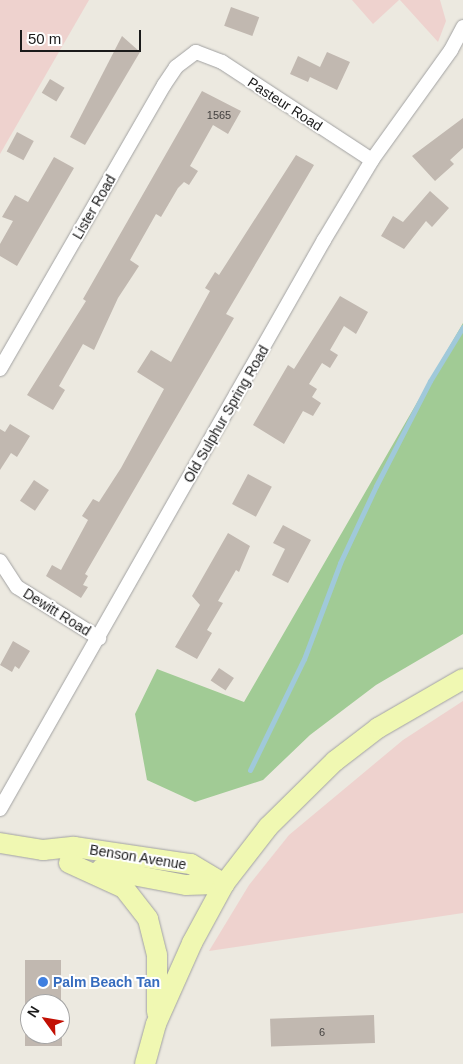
<!DOCTYPE html>
<style>
body{margin:0}
#map{position:relative;width:463px;height:1064px;overflow:hidden;background:#ece9e0;font-family:Arial,sans-serif}
div>[style]{position:absolute}
[style*='--x']{left:calc(var(--x)*1px);top:calc(var(--y)*1px);width:calc(var(--w)*1px);rotate:calc(var(--a)*1deg)}
.commercial>*{inset:0;background:#eed2ce}
.forest>*{inset:0;background:#a1cb95}
.stream>*{height:5px;margin:-2.5px;padding:0 2.5px;transform-origin:2.5px;border-radius:2.5px;background:#a0c9da}
.building>*{inset:0;background:#c1b8b0;transform-origin:0 0}
.roads{filter:drop-shadow(0 0 1px #a2a2a2) drop-shadow(0 0 1px #a2a2a2)}
.street>*{height:14px;margin:-7px;padding:0 7px;transform-origin:7px;border-radius:7px;background:#fff}
.secondary>*{height:20px;margin:-10px;padding:0 10px;transform-origin:10px;border-radius:10px;background:#f0f8b2}
.dots>*{width:14px;height:14px;translate:-50% -50%;box-sizing:border-box;border:2px solid #fff;border-radius:50%}
span{translate:-50% -50%;white-space:nowrap;text-align:center;line-height:1.15;-webkit-text-stroke:4px #fff;paint-order:stroke}
.number-label{font-size:11px;color:#444240}
.number-label span{-webkit-text-stroke-width:0}
.street-label{font-size:14px;color:#1b1b1b}
.shop-label{font-size:14px;color:#366cbe;font-weight:700}
.left{translate:0 -50%;text-align:left}
.north{position:absolute;left:20px;top:994px;width:50px;height:50px;box-sizing:border-box;background:#fff;border:1px solid #a4a4a4;border-radius:50%;rotate:302deg;font-size:14px;font-weight:700;line-height:20px;text-align:center;color:#1b1b1b}
.north::after{content:'';display:block;margin:auto;width:18px;height:22px;background:#c20f03;clip-path:polygon(50% 0,100% 100%,50% 72%,0 100%)}
.scale{position:absolute;left:20px;top:30px;width:121px;height:22px;box-sizing:border-box;border:2px solid #1b1b1b;border-top:0;padding-left:6px;font-size:15px;line-height:18px;white-space:nowrap;color:#1b1b1b;-webkit-text-stroke:4px #fff;paint-order:stroke}
</style>
<div id="map">
<div class="commercial">
<div style="clip-path:polygon(0 0,89px 0,0 154px)"></div>
<div style="clip-path:polygon(352px 0,399px 0,373px 24px)"></div>
<div style="clip-path:polygon(400px 0,440px 0,446px 21px,438px 42px)"></div>
<div style="clip-path:polygon(463px 701px,463px 913px,209px 951px,249px 885px,289px 835px,403px 740px)"></div>
</div>
<div class="forest">
<div style="clip-path:polygon(463px 323px,463px 634px,376px 685px,310px 735px,263px 780px,195px 802px,147px 780px,135px 714px,157px 669px,244px 702px)"></div>
</div>
<div class="stream">
<div style="--x:250;--y:770;--w:123;--a:-64.1"></div>
<div style="--x:304;--y:659;--w:103;--a:-69.4"></div>
<div style="--x:340;--y:563;--w:85;--a:-64.9"></div>
<div style="--x:376;--y:486;--w:118;--a:-62.8"></div>
<div style="--x:430;--y:381;--w:63;--a:-58.6"></div>
</div>
<div class="building">
<div style="left:231px;top:7px;width:30px;height:20px;rotate:20deg"></div>
<div style="clip-path:polygon(122px 36px,140px 52px,85px 145px,70px 137px)"></div>
<div style="clip-path:polygon(327px 52px,350px 62px,337px 90px,310px 77px,308px 82px,290px 74px,298px 56px,320px 67px)"></div>
<div style="left:50px;top:79px;width:17px;height:16px;rotate:31deg"></div>
<div style="clip-path:polygon(202px 91px,241px 111px,228px 134px,213px 125px,190px 166px,198px 171px,189px 185px,184px 182px,178px 188px,161px 217px,156px 214px,130px 260px,139px 266px,118px 298px,94px 350px,83px 344px,59px 386px,65px 390px,53px 410px,27px 395px,86px 301px,83px 299px)"></div>
<div style="clip-path:polygon(463px 118px,463px 148px,450px 160px,454px 164px,435px 181px,412px 156px)"></div>
<div style="left:17px;top:132px;width:19px;height:22px;rotate:28deg"></div>
<div style="clip-path:polygon(296px 155px,314px 165px,226px 314px,234px 318px,85px 574px,88px 576px,83px 585px,88px 587px,81px 598px,46px 576px,52px 565px,61px 570px,88px 520px,82px 516px,93px 499px,99px 502px,121px 468px,164px 389px,137px 372px,151px 350px,171px 362px,210px 291px,205px 288px,215px 272px,219px 275px)"></div>
<div style="clip-path:polygon(54px 157px,74px 168px,17px 266px,0 256px,0 244px,13px 221px,2px 217px,15px 195px,28px 202px)"></div>
<div style="clip-path:polygon(430px 191px,449px 208px,432px 227px,426px 221px,404px 249px,381px 236px,393px 216px,403px 222px)"></div>
<div style="clip-path:polygon(340px 296px,368px 312px,356px 334px,344px 326px,330px 350px,338px 355px,330px 368px,322px 363px,309px 384px,317px 389px,312px 397px,321px 403px,313px 416px,303px 411px,284px 444px,253px 425px,288px 365px,294px 369px)"></div>
<div style="clip-path:polygon(10px 424px,30px 436px,17px 457px,11px 453px,0 470px,0 429px,5px 432px)"></div>
<div style="left:248px;top:474px;width:27px;height:34px;rotate:28deg"></div>
<div style="left:34px;top:480px;width:18px;height:25px;rotate:34deg"></div>
<div style="clip-path:polygon(283px 525px,311px 540px,288px 583px,272px 575px,285px 549px,273px 543px)"></div>
<div style="clip-path:polygon(228px 533px,250px 546px,239px 572px,236px 570px,218px 601px,223px 603px,207px 630px,212px 633px,197px 659px,175px 647px,200px 605px,192px 596px)"></div>
<div style="clip-path:polygon(13px 641px,30px 651px,19px 669px,15px 666px,12px 672px,0 665px)"></div>
<div style="left:219px;top:668px;width:18px;height:15px;rotate:34deg"></div>
<div style="left:25px;top:960px;width:36px;height:44px"></div>
<div style="left:374px;top:1015px;width:28px;height:104px;rotate:88deg"></div>
<div style="left:25px;top:1034px;width:37px;height:12px"></div>
</div>
<div class="roads">
<div class="street">
<div style="--x:0;--y:369;--w:328;--a:-60"></div>
<div style="--x:164;--y:85;--w:22;--a:-56"></div>
<div style="--x:176;--y:67;--w:25;--a:-37"></div>
<div style="--x:196;--y:52;--w:28;--a:21"></div>
<div style="--x:222;--y:62;--w:179;--a:33.2"></div>
<div style="--x:0;--y:561;--w:31;--a:57"></div>
<div style="--x:17;--y:587;--w:97;--a:31.9"></div>
<div style="--x:0;--y:809;--w:655;--a:-60.34"></div>
<div style="--x:324;--y:240;--w:93;--a:-59"></div>
<div style="--x:372;--y:160;--w:135;--a:-54.3"></div>
<div style="--x:451;--y:50;--w:26;--a:-62"></div>
</div>
<div class="secondary">
<div style="--x:0;--y:843;--w:44;--a:9.2"></div>
<div style="--x:43;--y:850;--w:31;--a:-6"></div>
<div style="--x:74;--y:847;--w:118;--a:8.3"></div>
<div style="--x:191;--y:864;--w:39;--a:31"></div>
<div style="--x:69;--y:863;--w:60;--a:24.4"></div>
<div style="--x:124;--y:888;--w:39;--a:52"></div>
<div style="--x:148;--y:919;--w:37;--a:76"></div>
<div style="--x:157;--y:955;--w:57;--a:90"></div>
<div style="--x:101;--y:869;--w:86;--a:10.7"></div>
<div style="--x:186;--y:885;--w:37;--a:-2"></div>
<div style="--x:145;--y:1064;--w:41;--a:-74.6"></div>
<div style="--x:156;--y:1024;--w:89;--a:-66"></div>
<div style="--x:192;--y:943;--w:67;--a:-61.5"></div>
<div style="--x:224;--y:884;--w:72;--a:-52.3"></div>
<div style="--x:268;--y:827;--w:94;--a:-44.6"></div>
<div style="--x:335;--y:761;--w:54;--a:-37.5"></div>
<div style="--x:378;--y:728;--w:98;--a:-30"></div>
</div>
</div>
<div class="dots">
<div style="left:43px;top:982px;background:#3f7fe0"></div>
</div>
<div class="number-label">
<span style="left:219px;top:115px">1565</span>
<span style="left:322px;top:1032px">6</span>
</div>
<div class="street-label">
<span style="left:285px;top:104px;rotate:33deg">Pasteur Road</span>
<span style="left:94px;top:207px;rotate:-60deg">Lister Road</span>
<span style="left:226px;top:414px;rotate:-60deg">Old Sulphur Spring Road</span>
<span style="left:57px;top:612px;rotate:32deg">Dewitt Road</span>
<span style="left:138px;top:857px;rotate:9deg">Benson Avenue</span>
</div>
<div class="shop-label">
<span class="left" style="left:53px;top:982px">Palm Beach Tan</span>
</div>
<div class="north">N</div>
<div class="scale">50 m</div>
</div>
